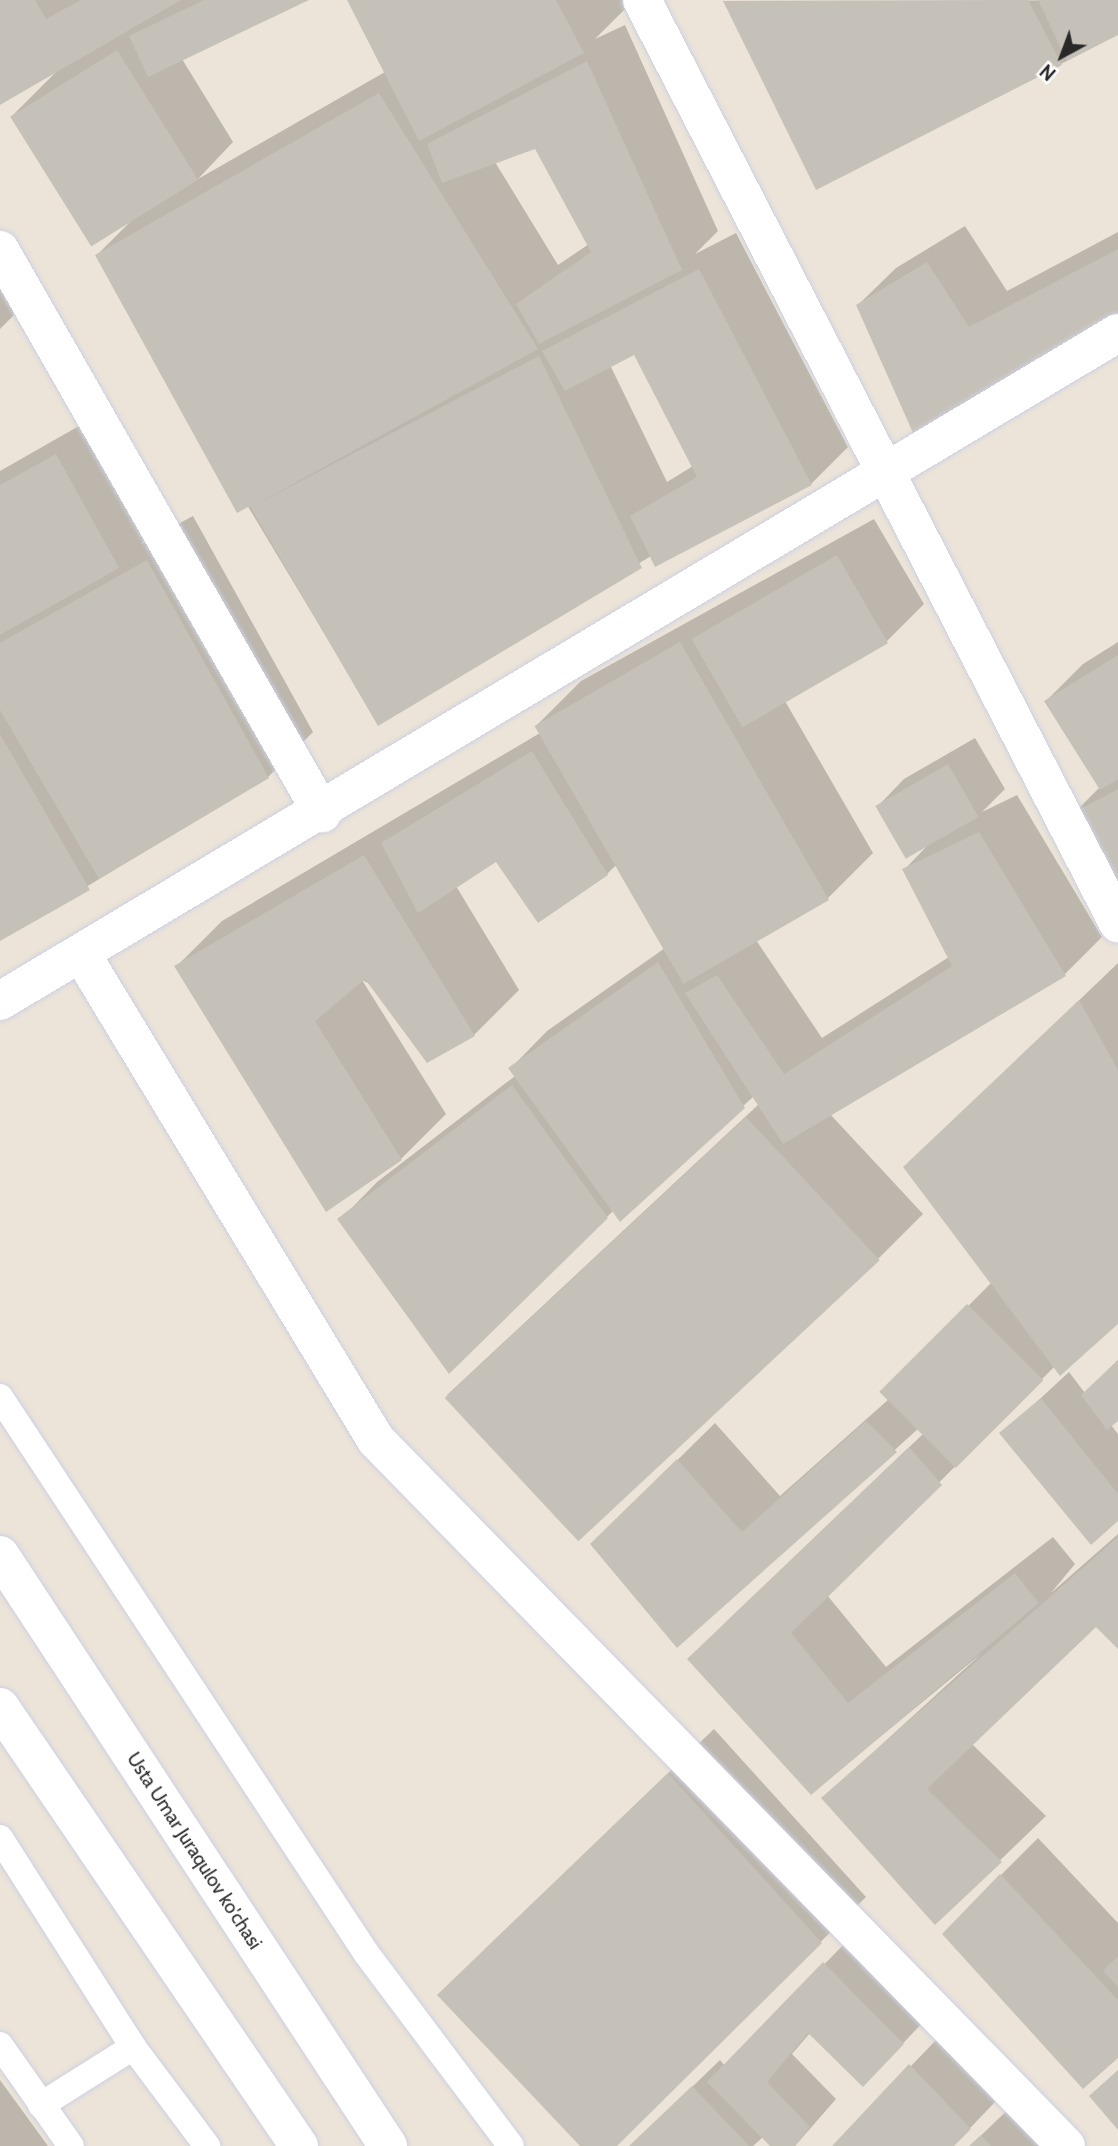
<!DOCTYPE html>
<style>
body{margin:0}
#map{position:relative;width:1118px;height:2146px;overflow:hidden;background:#ece4d8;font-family:Cabin,sans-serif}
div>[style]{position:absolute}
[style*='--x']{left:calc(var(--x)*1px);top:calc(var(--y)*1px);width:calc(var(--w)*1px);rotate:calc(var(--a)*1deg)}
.shadow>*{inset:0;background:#0003}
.building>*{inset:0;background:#c6c1b8;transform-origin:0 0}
.roads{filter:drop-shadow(0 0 2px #cdd0e2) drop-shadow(0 0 2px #cdd0e2)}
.lane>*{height:26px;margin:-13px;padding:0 13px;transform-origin:13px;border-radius:13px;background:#fff}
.street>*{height:38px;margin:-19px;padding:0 19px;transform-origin:19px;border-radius:19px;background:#fff}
.secondary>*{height:38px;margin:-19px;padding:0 19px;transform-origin:19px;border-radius:19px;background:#fff}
span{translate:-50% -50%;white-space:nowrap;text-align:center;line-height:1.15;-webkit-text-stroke:6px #fff;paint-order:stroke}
.street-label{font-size:19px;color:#282828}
.north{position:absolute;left:1027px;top:21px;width:70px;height:70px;-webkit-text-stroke:5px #fff;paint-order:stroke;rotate:221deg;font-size:19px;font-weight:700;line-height:28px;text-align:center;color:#282828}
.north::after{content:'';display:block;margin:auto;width:24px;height:32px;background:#282828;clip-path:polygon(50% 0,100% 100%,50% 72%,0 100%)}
</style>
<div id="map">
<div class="shadow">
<div style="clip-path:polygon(evenodd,0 0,305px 0,182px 59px,233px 142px,198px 179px,385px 72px,349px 0,625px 0,628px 6px,595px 39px,625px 25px,718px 231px,695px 254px,736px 233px,848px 447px,811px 484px,651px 556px,378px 723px,97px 255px,132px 220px,12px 116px,58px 70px,0 100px,0 0,536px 146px,589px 244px,558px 265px,495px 162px,536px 146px,0 0,634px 352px,693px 466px,667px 482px,610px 365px,634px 352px)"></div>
<div style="clip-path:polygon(1118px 0,1118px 34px,1061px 64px,725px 2px)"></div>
<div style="clip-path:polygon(965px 226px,1007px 291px,1118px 232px,1118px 319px,915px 433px,858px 305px,896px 268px)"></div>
<div style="clip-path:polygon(0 276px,21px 308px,0 329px)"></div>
<div style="clip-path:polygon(93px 418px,156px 530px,141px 544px,193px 516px,313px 732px,268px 777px,0 939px,0 471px)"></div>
<div style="clip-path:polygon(874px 519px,924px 604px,887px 641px,785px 701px,873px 853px,828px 898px,756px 940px,822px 1038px,949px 957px,904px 870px,926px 847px,878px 806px,904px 779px,975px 738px,1005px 789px,982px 812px,1017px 795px,1102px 937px,1064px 975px,830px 1114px,923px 1214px,879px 1258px,446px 1396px,759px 1104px,754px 1096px,621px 1219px,614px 1210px,450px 1371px,340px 1220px,377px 1182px,515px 1076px,510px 1069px,547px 1031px,665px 948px,616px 865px,607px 874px,497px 859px,456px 886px,519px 990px,474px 1035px,362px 980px,446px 1114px,401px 1159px,177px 966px,222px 921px,540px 733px,536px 726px,581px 681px)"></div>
<div style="clip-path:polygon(1118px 642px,1118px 888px,1071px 816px,1100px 787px,1046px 701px,1083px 664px)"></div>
<div style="clip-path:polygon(1118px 963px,1118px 1322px,1055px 1366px,827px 1595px,886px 1667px,1053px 1537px,1075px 1564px,1051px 1593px,1118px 1534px,1118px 1646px,1096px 1624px,972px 1744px,1046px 1816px,935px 1923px,823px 1798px,982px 1653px,812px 1793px,726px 1622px,924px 1433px,919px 1428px,678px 1646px,592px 1544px,715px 1423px,780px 1496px,889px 1399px,883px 1392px,992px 1282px,905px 1167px)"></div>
<div style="clip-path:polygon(1118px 1360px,1118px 1418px,1111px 1425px,1118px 1434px,1118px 1519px,1002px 1434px,1069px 1372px,1085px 1393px)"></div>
<div style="clip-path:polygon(714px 1729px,866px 1897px,614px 2146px,582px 2146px,484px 1950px)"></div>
<div style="clip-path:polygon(1038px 1838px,1118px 1923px,1118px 2055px,1001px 1875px)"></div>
<div style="clip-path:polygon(851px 1937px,929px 2016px,889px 2058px,810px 2033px,792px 2054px,836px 2099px,795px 2146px,772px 2146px,763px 2137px,753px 2146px,631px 2146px,720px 2060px,725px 2066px)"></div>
<div style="clip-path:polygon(937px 2039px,996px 2101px,953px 2146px,834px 2146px)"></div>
<div style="clip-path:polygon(0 2080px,48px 2146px,0 2146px)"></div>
<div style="clip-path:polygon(1019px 2099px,1063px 2146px,970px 2146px)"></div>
</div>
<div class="building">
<div style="clip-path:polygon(0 0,35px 0,46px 19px,81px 0,181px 0,0 105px)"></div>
<div style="clip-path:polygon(204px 0,309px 0,148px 77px,129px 36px)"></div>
<div style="clip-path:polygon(347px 0,556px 0,584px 53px,419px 141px)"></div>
<div style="clip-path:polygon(1028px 0,1062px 65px,816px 190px,723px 1px)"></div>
<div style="clip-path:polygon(1038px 0,1118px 0,1118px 35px,1067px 61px)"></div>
<div style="left:117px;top:50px;width:153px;height:126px;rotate:58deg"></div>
<div style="clip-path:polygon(587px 61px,682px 270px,539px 344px,516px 304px,591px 252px,535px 149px,442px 183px,427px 144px)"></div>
<div style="clip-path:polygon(379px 93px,538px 349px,253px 506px,539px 356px,642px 568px,378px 726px,250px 506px,237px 513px,95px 255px)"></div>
<div style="clip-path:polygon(1118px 249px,1118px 321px,914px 435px,856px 305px,927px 262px,969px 327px)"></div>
<div style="clip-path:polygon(699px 269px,812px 485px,655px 567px,630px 516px,697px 477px,634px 355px,565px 391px,542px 351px)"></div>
<div style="clip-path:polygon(56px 454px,119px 568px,0 635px,0 485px)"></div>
<div style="left:837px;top:555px;width:102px;height:168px;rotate:60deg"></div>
<div style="clip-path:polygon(147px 560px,269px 778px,99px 879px,0 710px,0 643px)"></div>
<div style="left:680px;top:642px;width:298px;height:168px;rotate:60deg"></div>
<div style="clip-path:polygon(1118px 655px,1118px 779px,1100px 790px,1044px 701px)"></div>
<div style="clip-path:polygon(0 734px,90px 890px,0 941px)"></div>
<div style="clip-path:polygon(532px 751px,608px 875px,538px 923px,496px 862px,418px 913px,381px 843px)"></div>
<div style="left:948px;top:764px;width:61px;height:84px;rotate:60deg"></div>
<div style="clip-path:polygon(1118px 789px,1118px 891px,1069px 815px)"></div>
<div style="clip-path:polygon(979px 832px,1066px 976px,783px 1144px,685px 993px,717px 975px,784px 1074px,952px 966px,902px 869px)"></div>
<div style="clip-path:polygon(364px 855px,475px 1036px,427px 1063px,365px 979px,315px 1021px,402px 1160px,326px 1212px,174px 966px)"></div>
<div style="clip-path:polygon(658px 962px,745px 1108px,620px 1222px,508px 1068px)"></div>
<div style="clip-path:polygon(1079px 1000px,1118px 1070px,1118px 1324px,1060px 1376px,903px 1167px)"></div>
<div style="clip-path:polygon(512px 1085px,608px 1218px,449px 1374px,337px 1219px)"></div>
<div style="left:746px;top:1117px;width:196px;height:412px;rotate:47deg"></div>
<div style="left:967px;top:1304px;width:108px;height:124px;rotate:45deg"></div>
<div style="clip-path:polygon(1118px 1360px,1118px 1421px,1107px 1430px,1081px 1395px)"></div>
<div style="clip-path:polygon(1041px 1398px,1118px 1494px,1118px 1521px,1091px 1545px,999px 1433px)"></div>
<div style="clip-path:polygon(866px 1421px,897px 1452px,677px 1648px,590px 1544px,677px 1459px,742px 1532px)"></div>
<div style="clip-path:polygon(909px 1447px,942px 1485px,791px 1633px,848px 1703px,1015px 1573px,1039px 1603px,811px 1795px,687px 1659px)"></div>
<div style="clip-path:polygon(1118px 1537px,1118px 1649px,1096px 1627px,927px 1789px,1002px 1862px,935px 1925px,821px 1798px)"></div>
<div style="clip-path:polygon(668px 1773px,822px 1943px,617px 2146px,580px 2146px,437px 1995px)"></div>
<div style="clip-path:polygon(1000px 1874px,1118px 2000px,1118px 2058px,1083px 2089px,942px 1934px)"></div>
<div style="clip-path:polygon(1118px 1956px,1118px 1987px,1103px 1971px)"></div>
<div style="clip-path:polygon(823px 1962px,904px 2044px,863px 2087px,808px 2033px,767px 2082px,810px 2127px,795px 2146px,770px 2146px,707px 2082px)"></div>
<div style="clip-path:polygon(909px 2064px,971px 2129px,954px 2146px,832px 2146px)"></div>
<div style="clip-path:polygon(1118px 2070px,1118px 2130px,1089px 2096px)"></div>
<div style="clip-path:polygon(692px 2086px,749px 2146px,629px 2146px)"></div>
<div style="clip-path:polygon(981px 2135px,991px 2146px,969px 2146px)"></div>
</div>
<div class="roads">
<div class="lane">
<div style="--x:0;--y:1397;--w:666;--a:56.64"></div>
<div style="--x:366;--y:1953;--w:241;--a:53.1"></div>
<div style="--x:0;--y:1838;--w:248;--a:57.5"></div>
<div style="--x:133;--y:2047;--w:124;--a:53.2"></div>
<div style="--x:0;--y:2045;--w:123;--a:54.9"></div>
<div style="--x:41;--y:2105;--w:109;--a:-32.2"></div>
</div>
<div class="street">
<div style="--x:642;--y:0;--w:1039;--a:62.72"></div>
<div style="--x:0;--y:250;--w:649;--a:60.23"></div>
<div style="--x:82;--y:955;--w:567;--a:58.78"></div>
<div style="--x:376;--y:1440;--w:987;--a:45.66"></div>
<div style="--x:0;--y:1001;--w:1302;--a:-30.86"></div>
</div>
<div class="secondary">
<div style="--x:0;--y:1555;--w:707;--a:56.71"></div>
<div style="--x:0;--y:1707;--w:531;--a:55.74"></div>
</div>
</div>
<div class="street-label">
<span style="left:194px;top:1851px;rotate:57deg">Usta Umar Juraqulov ko'chasi</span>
</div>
<div class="north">N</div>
</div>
